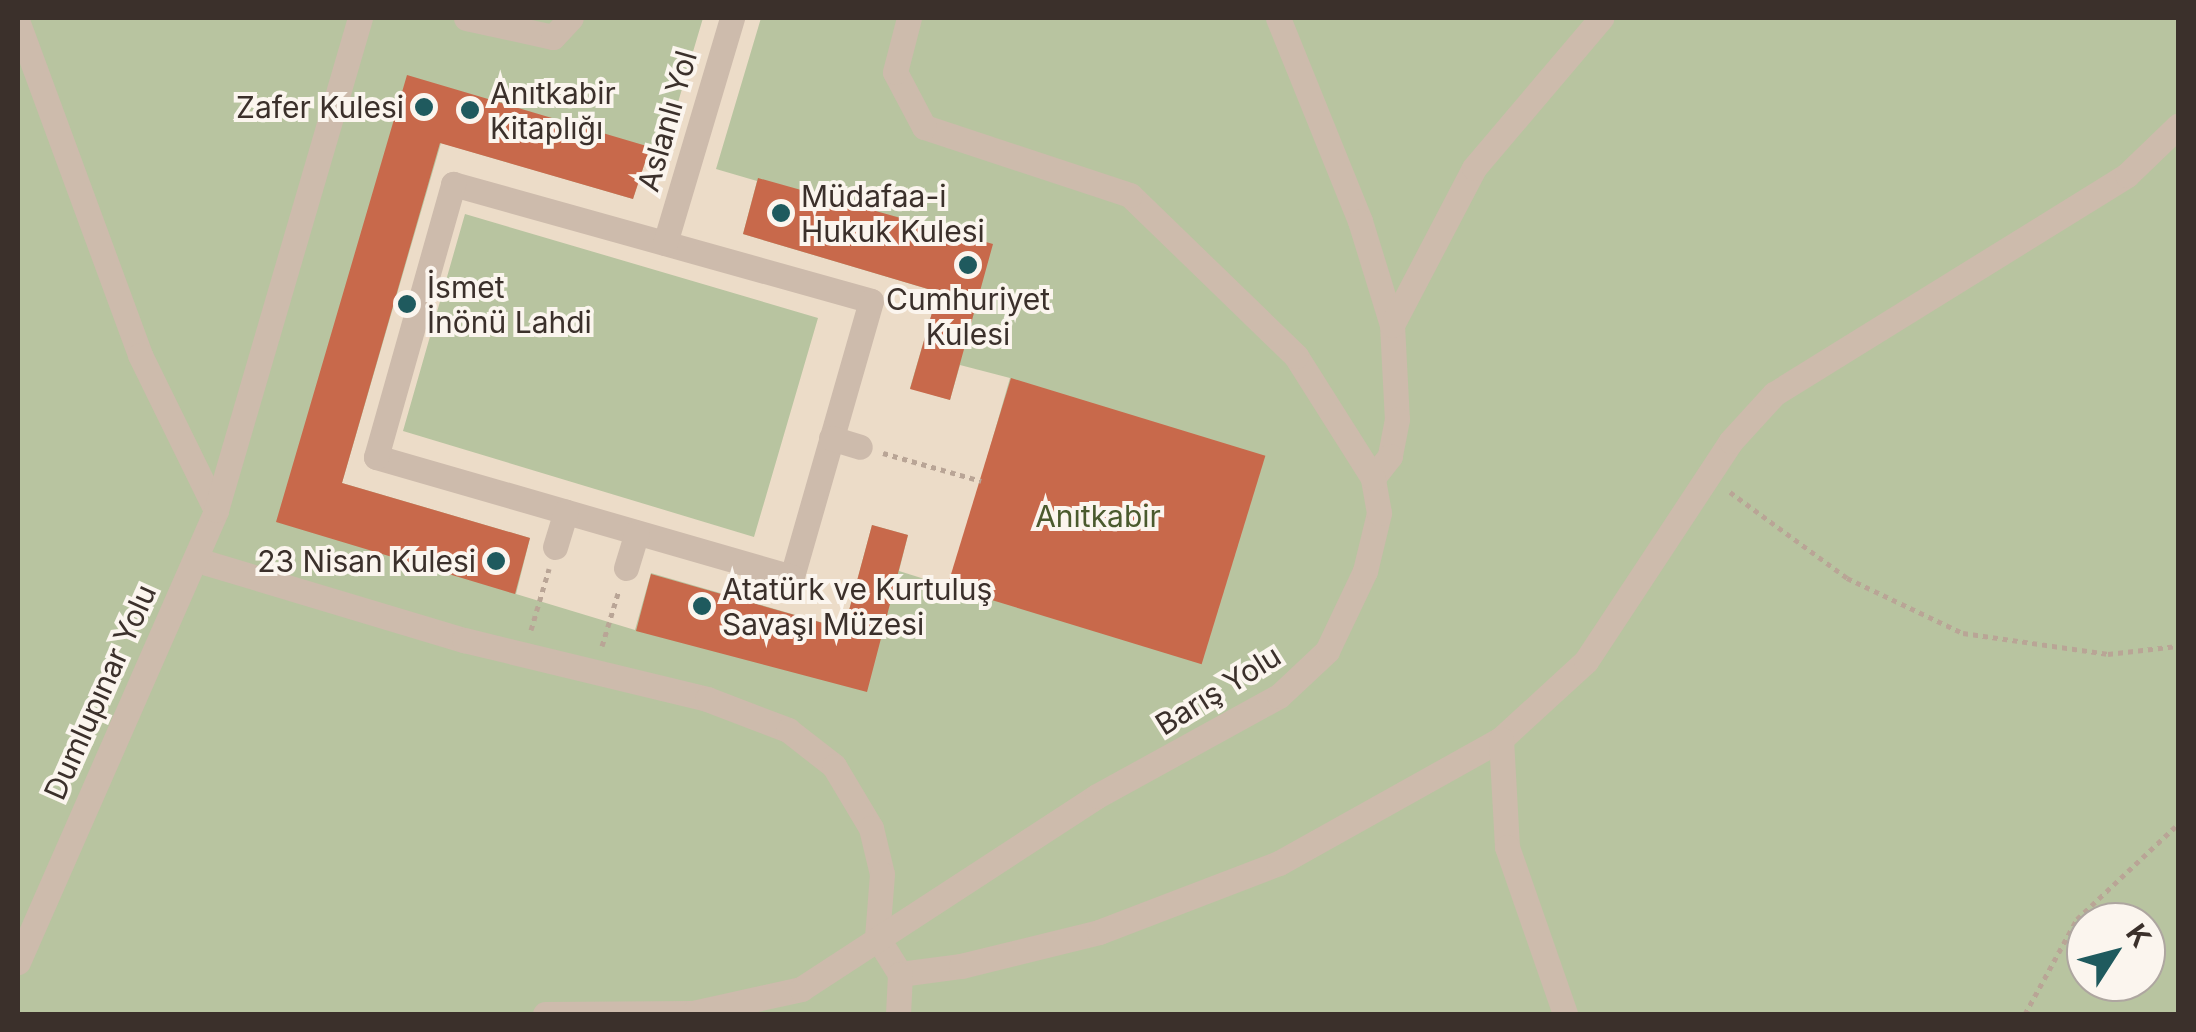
<!DOCTYPE html>
<meta charset="utf-8">
<style>
body{margin:0}
#map{position:relative;width:2196px;height:1032px;overflow:hidden;background:#f4ebe1;font-family:Inter,sans-serif}
div>[style]{position:absolute}
[style*='--x']{left:calc(var(--x)*1px);top:calc(var(--y)*1px);width:calc(var(--w)*1px);rotate:calc(var(--a)*1deg)}
.green>*{inset:0;background:#b8c4a0}
.plaza>*{inset:0;background:#ecdcc8}
.building>*{inset:0;background:#c8694b;transform-origin:0 0}
.path>*{height:5px;margin-top:-2.5px;transform-origin:0;background:repeating-linear-gradient(90deg,#b9a596 0 5px,transparent 0 10px)}
.minor>*{height:25px;margin:-12.5px;padding:0 12.5px;transform-origin:12.5px;border-radius:12.5px;background:#cdbbac}
.dots>*{width:28px;height:28px;translate:-50% -50%;box-sizing:border-box;border:5px solid #fbf5ee;border-radius:50%}
span{translate:-50% -50%;white-space:nowrap;text-align:center;line-height:1.15;-webkit-text-stroke:8px #fbf5ee;paint-order:stroke}
.poi-label{font-size:30px;color:#3b302b}
.left{translate:0 -50%;text-align:left}
.right{translate:-100% -50%;text-align:right}
.street-label{font-size:30px;color:#3b302b}
.park-label{font-size:30px;color:#4a5a2e}
.frame{position:absolute;inset:0;border:20px solid #3b302b;pointer-events:none}
.north{position:absolute;left:2066px;top:902px;width:100px;height:100px;box-sizing:border-box;background:#fbf5ee;border:2px solid #aea6a0;border-radius:50%;rotate:54deg;font-size:28px;font-weight:700;line-height:40px;text-align:center;color:#3b302b}
.north::after{content:'';display:block;margin:auto;width:35px;height:45px;background:#1f5a5e;clip-path:polygon(50% 0,100% 100%,50% 72%,0 100%)}
</style>
<div id="map">
<div class="green">
<div style="clip-path:polygon(evenodd,18px 18px,2178px 18px,2178px 1014px,18px 1014px,18px 18px,2086px 922px,2146px 922px,2146px 982px,2086px 982px,2086px 922px)"></div>
</div>
<div class="plaza">
<div style="clip-path:polygon(evenodd,703px 18px,761px 18px,716px 169px,757px 181px,743px 234px,938px 292px,910px 388px,950px 400px,960px 365px,1010px 378px,950px 587px,899px 571px,908px 535px,872px 525px,844px 629px,651px 573px,635px 630px,516px 594px,530px 538px,342px 483px,441px 143px,633px 199px,649px 150px,663px 153px,703px 18px,465px 214px,818px 318px,754px 537px,403px 431px,465px 214px)"></div>
</div>
<div class="building">
<div style="clip-path:polygon(407px 75px,650px 147px,633px 199px,440px 143px,342px 483px,530px 538px,515px 594px,276px 522px)"></div>
<div style="clip-path:polygon(758px 178px,993px 244px,950px 400px,910px 389px,938px 292px,743px 234px)"></div>
<div style="left:1011px;top:378px;width:266px;height:218px;rotate:17deg"></div>
<div style="clip-path:polygon(872px 525px,908px 535px,867px 692px,636px 631px,651px 574px,844px 629px)"></div>
</div>
<div class="path">
<div style="--x:883;--y:453;--w:102;--a:15.9"></div>
<div style="--x:1730;--y:492;--w:145;--a:36.3"></div>
<div style="--x:1847;--y:578;--w:128;--a:25.4"></div>
<div style="--x:1963;--y:633;--w:147;--a:8.2"></div>
<div style="--x:2108;--y:654;--w:70;--a:-6.5"></div>
<div style="--x:531;--y:630;--w:64;--a:-73.6"></div>
<div style="--x:602;--y:646;--w:59;--a:-73.1"></div>
<div style="--x:2025;--y:1014;--w:108;--a:-61.3"></div>
<div style="--x:2077;--y:919;--w:139;--a:-43.2"></div>
</div>
<div class="minor">
<div style="--x:466;--y:18;--w:89;--a:12.3"></div>
<div style="--x:553;--y:37;--w:26;--a:-47"></div>
<div style="--x:1278;--y:18;--w:219;--a:68"></div>
<div style="--x:1360;--y:221;--w:109;--a:72.9"></div>
<div style="--x:1392;--y:325;--w:94;--a:87"></div>
<div style="--x:1397;--y:419;--w:38;--a:101"></div>
<div style="--x:1390;--y:456;--w:28;--a:128"></div>
<div style="--x:18;--y:23;--w:354;--a:69.8"></div>
<div style="--x:140;--y:355;--w:173;--a:63.9"></div>
<div style="--x:453;--y:184;--w:434;--a:15.6"></div>
<div style="--x:871;--y:301;--w:287;--a:106"></div>
<div style="--x:792;--y:577;--w:433;--a:-163.9"></div>
<div style="--x:376;--y:457;--w:284;--a:-74.2"></div>
<div style="--x:665;--y:243;--w:235;--a:-73.4"></div>
<div style="--x:1392;--y:325;--w:177;--a:-62.4"></div>
<div style="--x:1474;--y:168;--w:197;--a:-49.7"></div>
<div style="--x:831;--y:438;--w:30;--a:17"></div>
<div style="--x:555;--y:547;--w:37;--a:-73"></div>
<div style="--x:197;--y:560;--w:279;--a:16.7"></div>
<div style="--x:464;--y:640;--w:250;--a:13.6"></div>
<div style="--x:707;--y:699;--w:87;--a:20.9"></div>
<div style="--x:788;--y:730;--w:58;--a:38"></div>
<div style="--x:834;--y:766;--w:72;--a:59.2"></div>
<div style="--x:871;--y:828;--w:47;--a:76.6"></div>
<div style="--x:882;--y:874;--w:63;--a:94.5"></div>
<div style="--x:877;--y:937;--w:44;--a:58.1"></div>
<div style="--x:900;--y:974;--w:62;--a:-7.5"></div>
<div style="--x:961;--y:966;--w:142;--a:-13.8"></div>
<div style="--x:1099;--y:932;--w:193;--a:-21"></div>
<div style="--x:1279;--y:863;--w:254;--a:-29.2"></div>
<div style="--x:1501;--y:739;--w:115;--a:-42.5"></div>
<div style="--x:1586;--y:661;--w:263;--a:-56.6"></div>
<div style="--x:1731;--y:441;--w:64;--a:-47.5"></div>
<div style="--x:1774;--y:394;--w:415;--a:-31.8"></div>
<div style="--x:2127;--y:175;--w:71;--a:-43.9"></div>
<div style="--x:626;--y:568;--w:37;--a:-73"></div>
<div style="--x:1501;--y:739;--w:108;--a:86.8"></div>
<div style="--x:1507;--y:847;--w:177;--a:70.8"></div>
<div style="--x:18;--y:962;--w:493;--a:-66.3"></div>
<div style="--x:216;--y:510;--w:513;--a:-73.69"></div>
<div style="--x:545;--y:1014;--w:148;--a:-0.4"></div>
<div style="--x:693;--y:1013;--w:111;--a:-12.5"></div>
<div style="--x:801;--y:989;--w:353;--a:-33.1"></div>
<div style="--x:1097;--y:796;--w:208;--a:-28.8"></div>
<div style="--x:1279;--y:696;--w:66;--a:-43.2"></div>
<div style="--x:1327;--y:651;--w:89;--a:-64.6"></div>
<div style="--x:1365;--y:571;--w:60;--a:-76.4"></div>
<div style="--x:1379;--y:513;--w:36;--a:-100"></div>
<div style="--x:1373;--y:478;--w:144;--a:-122.3"></div>
<div style="--x:1296;--y:356;--w:231;--a:-135.9"></div>
<div style="--x:1130;--y:195;--w:217;--a:-161.7"></div>
<div style="--x:924;--y:127;--w:62;--a:-117.8"></div>
<div style="--x:895;--y:72;--w:56;--a:-75.5"></div>
<div style="--x:898;--y:1014;--w:40;--a:-87.1"></div>
</div>
<div class="dots">
<div style="left:424px;top:107px;background:#1f5a5e"></div>
<div style="left:470px;top:110px;background:#1f5a5e"></div>
<div style="left:781px;top:213px;background:#1f5a5e"></div>
<div style="left:968px;top:265px;background:#1f5a5e"></div>
<div style="left:407px;top:304px;background:#1f5a5e"></div>
<div style="left:496px;top:561px;background:#1f5a5e"></div>
<div style="left:702px;top:606px;background:#1f5a5e"></div>
</div>
<div class="poi-label">
<span class="left" style="left:490px;top:110px">Anıtkabir<br>Kitaplığı</span>
<span class="right" style="left:404px;top:107px">Zafer Kulesi</span>
<span class="left" style="left:801px;top:213px">Müdafaa-i<br>Hukuk Kulesi</span>
<span class="left" style="left:427px;top:304px">İsmet<br>İnönü Lahdi</span>
<span style="left:968px;top:316px">Cumhuriyet<br>Kulesi</span>
<span class="right" style="left:476px;top:561px">23 Nisan Kulesi</span>
<span class="left" style="left:722px;top:606px">Atatürk ve Kurtuluş<br>Savaşı Müzesi</span>
</div>
<div class="street-label">
<span style="left:667px;top:121px;rotate:-74deg">Aslanlı Yol</span>
<span style="left:1218px;top:690px;rotate:-32deg">Barış Yolu</span>
<span style="left:100px;top:692px;rotate:-66deg">Dumlupınar Yolu</span>
</div>
<div class="park-label">
<span style="left:1098px;top:516px">Anıtkabir</span>
</div>
<div class="frame"></div>
<div class="north">K</div>
</div>
